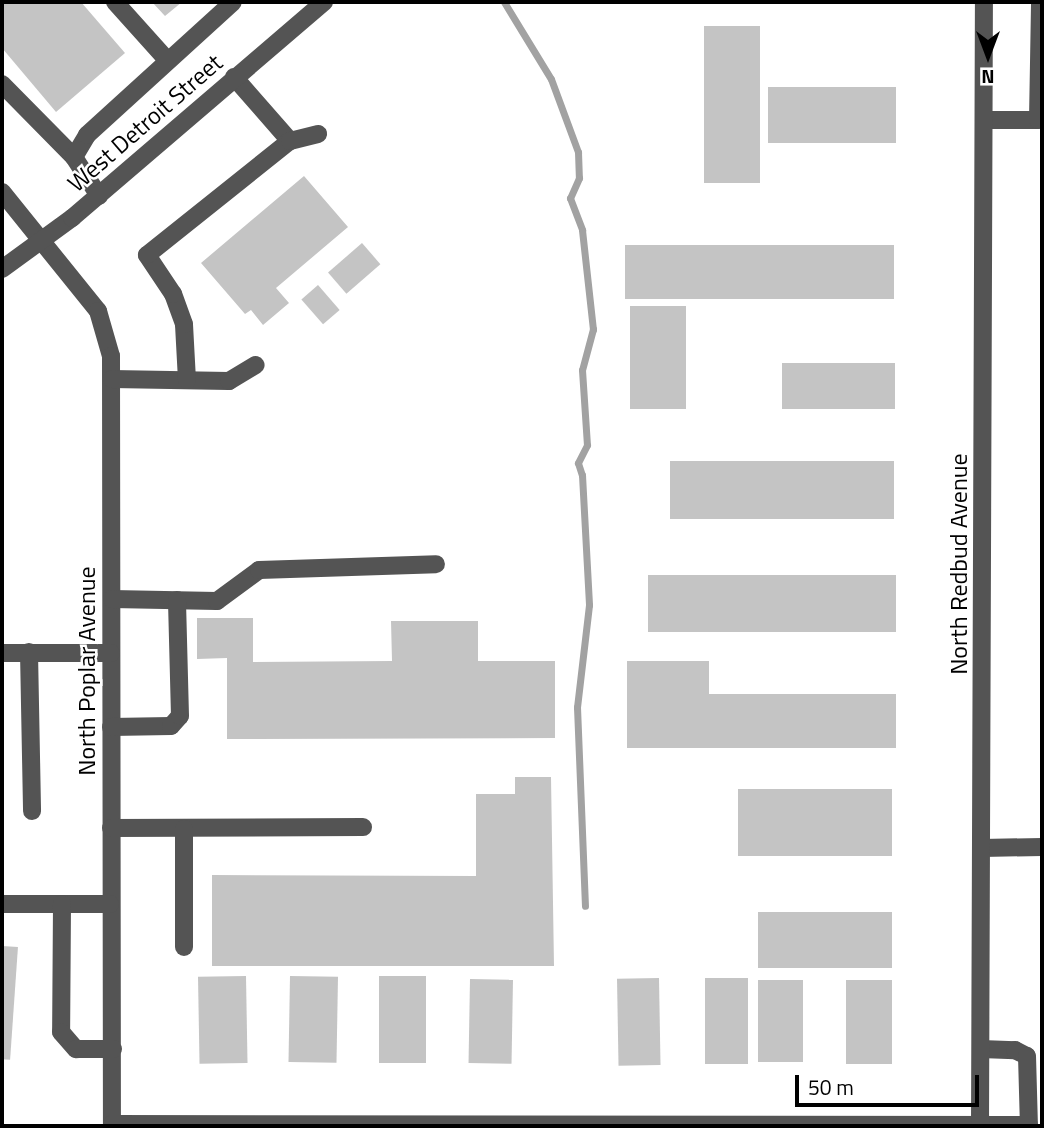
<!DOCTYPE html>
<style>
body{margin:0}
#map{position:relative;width:1044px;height:1128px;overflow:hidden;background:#fff;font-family:"Titillium Web",sans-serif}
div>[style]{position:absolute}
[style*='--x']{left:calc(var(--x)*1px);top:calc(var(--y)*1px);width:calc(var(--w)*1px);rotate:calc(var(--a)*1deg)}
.stream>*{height:7px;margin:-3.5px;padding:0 3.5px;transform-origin:3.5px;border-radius:3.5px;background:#a2a2a2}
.building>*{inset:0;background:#c4c4c4;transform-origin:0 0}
.minor>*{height:18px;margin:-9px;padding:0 9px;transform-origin:9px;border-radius:9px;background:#545454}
span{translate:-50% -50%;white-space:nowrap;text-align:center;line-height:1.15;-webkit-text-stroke:5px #fff;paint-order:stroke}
.street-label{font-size:24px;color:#000}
.frame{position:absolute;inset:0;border:4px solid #000;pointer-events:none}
.north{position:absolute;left:953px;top:21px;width:70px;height:70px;-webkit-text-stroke:5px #fff;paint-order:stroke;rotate:180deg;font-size:19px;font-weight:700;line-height:28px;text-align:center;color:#000}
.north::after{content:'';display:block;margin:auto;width:24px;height:32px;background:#000;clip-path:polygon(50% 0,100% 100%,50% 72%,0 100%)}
.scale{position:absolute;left:795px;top:1075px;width:184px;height:32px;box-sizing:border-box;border:4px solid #000;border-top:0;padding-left:9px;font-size:21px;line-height:24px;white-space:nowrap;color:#000;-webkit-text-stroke:5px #fff;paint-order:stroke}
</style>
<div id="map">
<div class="stream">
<div style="--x:504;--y:2;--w:90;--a:58.6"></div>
<div style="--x:551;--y:79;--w:78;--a:69.7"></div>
<div style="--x:578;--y:152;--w:26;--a:88"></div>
<div style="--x:579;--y:178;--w:22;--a:114"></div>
<div style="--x:570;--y:198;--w:34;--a:69"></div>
<div style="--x:582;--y:230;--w:100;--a:83.7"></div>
<div style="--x:593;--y:329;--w:42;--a:105"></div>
<div style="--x:582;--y:370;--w:75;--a:86.2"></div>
<div style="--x:587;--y:445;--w:20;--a:117"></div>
<div style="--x:578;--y:463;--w:13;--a:72"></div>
<div style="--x:582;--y:475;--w:130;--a:86.9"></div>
<div style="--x:589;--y:605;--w:103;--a:96.7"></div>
<div style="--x:577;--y:707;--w:199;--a:87.7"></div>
</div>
<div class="building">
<div style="clip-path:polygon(2px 2px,81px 2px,125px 53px,56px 112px,2px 48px)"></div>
<div style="clip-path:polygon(152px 2px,182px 2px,165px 16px)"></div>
<div style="left:704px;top:26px;width:56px;height:157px"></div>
<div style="left:768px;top:87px;width:128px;height:56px"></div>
<div style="clip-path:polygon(304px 176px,348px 227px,276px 288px,289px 303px,263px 325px,251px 310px,245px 314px,201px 263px)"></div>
<div style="left:362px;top:243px;width:28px;height:45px;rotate:49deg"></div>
<div style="left:625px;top:245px;width:269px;height:54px"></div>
<div style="left:318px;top:285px;width:33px;height:22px;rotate:49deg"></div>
<div style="left:630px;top:306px;width:56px;height:103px"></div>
<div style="left:782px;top:363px;width:113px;height:46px"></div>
<div style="left:670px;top:461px;width:224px;height:58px"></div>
<div style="left:648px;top:575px;width:248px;height:57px"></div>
<div style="clip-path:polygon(197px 618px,253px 618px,253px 662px,392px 661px,391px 621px,478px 621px,478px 661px,555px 661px,555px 738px,227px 739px,227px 658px,197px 659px)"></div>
<div style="clip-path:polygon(627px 661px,709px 661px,709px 694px,896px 694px,896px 748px,627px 748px)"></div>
<div style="clip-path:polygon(515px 777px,551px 777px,554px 966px,212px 966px,212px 875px,476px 876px,476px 794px,515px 794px)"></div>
<div style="left:738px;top:789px;width:154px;height:67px"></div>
<div style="left:758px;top:912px;width:134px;height:56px"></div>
<div style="left:2px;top:946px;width:16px;height:113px;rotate:4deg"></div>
<div style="left:246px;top:976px;width:87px;height:48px;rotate:89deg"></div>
<div style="left:290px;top:976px;width:48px;height:86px;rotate:1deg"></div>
<div style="left:379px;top:976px;width:47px;height:87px"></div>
<div style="left:659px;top:978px;width:87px;height:42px;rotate:89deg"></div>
<div style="left:705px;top:978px;width:43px;height:86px"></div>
<div style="left:470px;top:979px;width:43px;height:84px;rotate:1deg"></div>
<div style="left:758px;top:980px;width:45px;height:82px"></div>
<div style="left:846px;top:980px;width:46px;height:84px"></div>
</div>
<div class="minor">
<div style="--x:115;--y:2;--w:79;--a:48.1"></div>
<div style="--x:234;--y:77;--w:85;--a:48.8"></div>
<div style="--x:2;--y:84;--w:103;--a:45.4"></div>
<div style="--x:984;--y:120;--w:54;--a:0"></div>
<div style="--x:1038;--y:120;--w:118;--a:-89"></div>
<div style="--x:2;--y:192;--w:153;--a:51.1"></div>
<div style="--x:98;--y:311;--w:47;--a:73.9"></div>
<div style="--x:111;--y:356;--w:770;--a:89.93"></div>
<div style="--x:99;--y:196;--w:46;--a:-122.7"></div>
<div style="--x:74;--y:157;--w:26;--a:-59"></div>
<div style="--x:87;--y:135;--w:197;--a:-42.3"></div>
<div style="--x:2;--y:269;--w:87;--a:-36.1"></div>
<div style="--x:72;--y:218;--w:332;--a:-40.6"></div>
<div style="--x:112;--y:379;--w:117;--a:1"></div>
<div style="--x:229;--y:381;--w:31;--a:-31"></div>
<div style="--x:187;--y:380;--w:56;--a:-93.1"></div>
<div style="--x:184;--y:324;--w:32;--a:-110"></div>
<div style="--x:173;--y:294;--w:47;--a:-123.7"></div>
<div style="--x:147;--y:255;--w:183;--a:-38.6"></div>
<div style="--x:290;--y:141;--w:29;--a:-14"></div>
<div style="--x:112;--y:599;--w:105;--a:1.1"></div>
<div style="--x:217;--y:601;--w:52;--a:-36.4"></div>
<div style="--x:259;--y:570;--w:177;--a:-1.9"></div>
<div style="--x:29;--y:652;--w:159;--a:88.9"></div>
<div style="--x:2;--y:653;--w:109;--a:0"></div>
<div style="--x:111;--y:727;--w:60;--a:-1"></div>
<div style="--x:171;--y:726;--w:13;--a:-48"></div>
<div style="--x:180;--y:716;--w:116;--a:-91.5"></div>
<div style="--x:111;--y:828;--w:252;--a:-0.2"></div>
<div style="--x:982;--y:848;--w:60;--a:-1"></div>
<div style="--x:2;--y:904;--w:108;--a:0"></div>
<div style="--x:62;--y:904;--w:128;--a:90.4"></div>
<div style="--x:61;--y:1032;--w:23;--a:49"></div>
<div style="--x:76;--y:1049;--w:37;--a:0"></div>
<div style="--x:184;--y:947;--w:118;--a:-90"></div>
<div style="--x:981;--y:1049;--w:34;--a:2"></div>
<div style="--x:1015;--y:1050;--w:13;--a:27"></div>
<div style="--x:1027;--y:1056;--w:70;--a:88.4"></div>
<div style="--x:112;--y:1124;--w:917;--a:0.06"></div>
<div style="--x:980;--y:1126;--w:1124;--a:-89.8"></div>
</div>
<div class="street-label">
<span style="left:145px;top:123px;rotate:-41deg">West Detroit Street</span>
<span style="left:959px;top:564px;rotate:-90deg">North Redbud Avenue</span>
<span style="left:87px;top:671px;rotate:-90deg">North Poplar Avenue</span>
</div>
<div class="frame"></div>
<div class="north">N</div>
<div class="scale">50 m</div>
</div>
